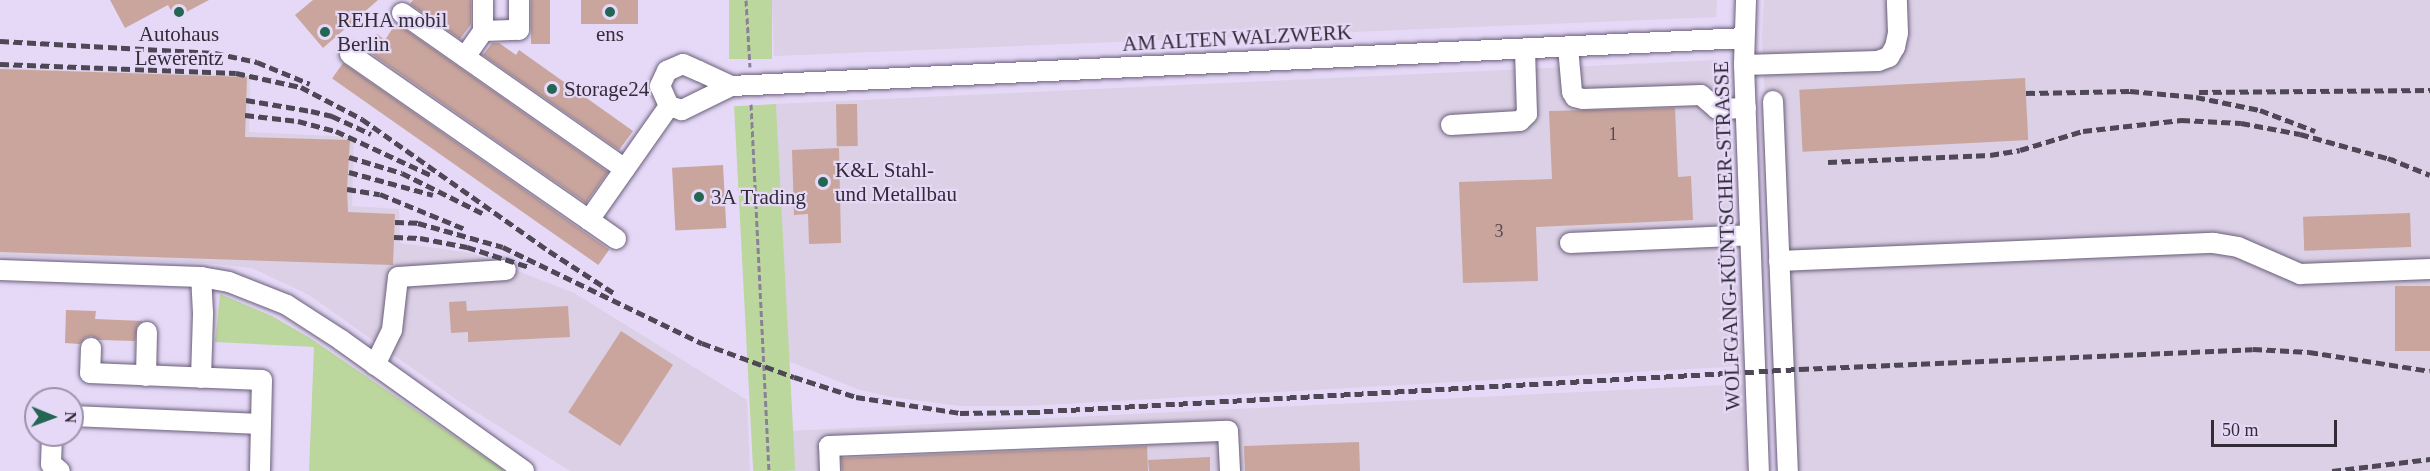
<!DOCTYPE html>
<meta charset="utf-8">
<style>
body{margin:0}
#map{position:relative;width:2430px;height:471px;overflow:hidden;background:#e5d9f7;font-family:Georgia,serif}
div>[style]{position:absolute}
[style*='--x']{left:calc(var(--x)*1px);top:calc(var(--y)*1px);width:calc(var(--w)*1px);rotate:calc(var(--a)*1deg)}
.industrial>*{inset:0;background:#dbd0e5}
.green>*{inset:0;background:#bcd79e;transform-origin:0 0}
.building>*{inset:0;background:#c9a59e;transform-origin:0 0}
.path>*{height:3px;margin-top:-1.5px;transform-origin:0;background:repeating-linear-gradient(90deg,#8a8196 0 6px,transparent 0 9px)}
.roads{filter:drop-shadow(0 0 2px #6a5f7a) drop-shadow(0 0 2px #6a5f7a)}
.minor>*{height:20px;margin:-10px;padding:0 10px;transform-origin:10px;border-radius:10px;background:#fff}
.rail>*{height:4.5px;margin-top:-2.25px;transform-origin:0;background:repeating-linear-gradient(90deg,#4d4756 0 9px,transparent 0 13.5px)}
.dots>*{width:16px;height:16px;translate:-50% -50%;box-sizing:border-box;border:3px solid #e5d9f7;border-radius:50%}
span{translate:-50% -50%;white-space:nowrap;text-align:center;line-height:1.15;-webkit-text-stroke:4.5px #e5d9f7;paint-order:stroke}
.number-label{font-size:18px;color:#574a52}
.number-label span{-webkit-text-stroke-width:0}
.poi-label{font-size:21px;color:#312c38}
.left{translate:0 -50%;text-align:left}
.street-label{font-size:21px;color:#312c38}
.north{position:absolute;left:24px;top:387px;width:60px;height:60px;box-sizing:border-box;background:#e5d9f7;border:2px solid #9d94ab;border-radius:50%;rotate:91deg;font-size:16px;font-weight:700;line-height:24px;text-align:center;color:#312c38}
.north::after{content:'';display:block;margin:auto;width:21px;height:27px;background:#246554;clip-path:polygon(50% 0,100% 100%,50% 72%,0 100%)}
.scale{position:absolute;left:2211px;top:420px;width:126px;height:27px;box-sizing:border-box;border:3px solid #312c38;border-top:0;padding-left:8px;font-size:18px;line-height:21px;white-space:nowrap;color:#312c38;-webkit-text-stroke:4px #e5d9f7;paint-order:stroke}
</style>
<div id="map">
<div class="industrial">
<div style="clip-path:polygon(772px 0,1717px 0,1716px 17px,774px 56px)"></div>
<div style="clip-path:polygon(1764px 0,2430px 0,2430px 471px,1783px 471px,1762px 37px)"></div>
<div style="clip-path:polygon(1716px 60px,1728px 73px,1742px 366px,1028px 406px,960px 406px,891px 397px,857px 389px,788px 361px,776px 104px)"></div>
<div style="clip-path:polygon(0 68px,250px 76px,249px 132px,354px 137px,352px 206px,399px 209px,400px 243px,471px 253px,574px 293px,747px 400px,750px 471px,570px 471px,460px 402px,309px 295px,252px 268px,205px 263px,0 256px)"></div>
<div style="clip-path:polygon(1743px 384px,1746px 471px,793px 471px,790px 431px)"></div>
</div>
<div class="green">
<div style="left:729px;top:0;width:43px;height:59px"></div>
<div style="left:776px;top:104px;width:367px;height:42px;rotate:87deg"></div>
<div style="clip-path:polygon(220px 294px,272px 316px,310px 338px,505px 471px,309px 471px,314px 347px,215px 342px)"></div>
</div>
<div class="building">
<div style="clip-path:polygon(110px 0,209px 0,175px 18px,168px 5px,125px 28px)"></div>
<div style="clip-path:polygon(313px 0,378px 0,323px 48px,295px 15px)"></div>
<div style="clip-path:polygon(413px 0,471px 0,471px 24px,460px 39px,410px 4px)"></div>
<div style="left:531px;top:0;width:19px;height:44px"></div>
<div style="left:581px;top:0;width:57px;height:24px"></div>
<div style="clip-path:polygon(396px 23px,608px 172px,586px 203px,366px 50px,377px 34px,385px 40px)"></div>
<div style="clip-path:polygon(492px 43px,499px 43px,516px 55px,519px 50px,633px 131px,619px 150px,483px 55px)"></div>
<div style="left:343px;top:63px;width:325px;height:19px;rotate:35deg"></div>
<div style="clip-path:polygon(0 69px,247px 77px,245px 137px,350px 140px,347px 189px,348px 212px,395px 214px,393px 265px,0 252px)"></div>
<div style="left:2025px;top:78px;width:62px;height:226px;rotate:87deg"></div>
<div style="left:857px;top:104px;width:42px;height:21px;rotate:89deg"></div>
<div style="clip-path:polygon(1675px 108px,1678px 177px,1691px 176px,1693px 220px,1536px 227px,1538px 281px,1463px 283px,1459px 182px,1552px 179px,1549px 111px)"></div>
<div style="clip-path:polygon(839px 148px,841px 243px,809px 244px,808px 214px,794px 215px,792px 150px)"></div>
<div style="left:723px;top:165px;width:63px;height:51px;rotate:87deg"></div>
<div style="left:2410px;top:213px;width:34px;height:107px;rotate:88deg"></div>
<div style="left:2430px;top:286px;width:65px;height:35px;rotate:90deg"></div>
<div style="clip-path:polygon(466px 301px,467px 311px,568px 306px,570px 337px,468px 342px,468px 332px,451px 333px,449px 302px)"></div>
<div style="clip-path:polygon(66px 310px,96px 311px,95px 319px,143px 321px,137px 326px,135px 341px,100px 340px,91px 336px,85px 338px,80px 344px,65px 343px)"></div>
<div style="left:621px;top:331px;width:62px;height:97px;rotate:33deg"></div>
<div style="left:1359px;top:442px;width:29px;height:115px;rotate:88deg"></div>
<div style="clip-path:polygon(1147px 446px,1148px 471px,842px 471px,841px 458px)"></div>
<div style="clip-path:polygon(1210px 457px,1210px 471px,1149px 471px,1148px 460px)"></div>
</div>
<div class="path">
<div style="--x:746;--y:0;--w:67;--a:86.6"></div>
<div style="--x:751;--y:104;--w:367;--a:87.2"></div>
</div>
<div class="roads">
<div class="minor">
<div style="--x:1746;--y:0;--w:65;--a:91.8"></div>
<div style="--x:1744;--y:65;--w:406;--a:87.9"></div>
<div style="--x:402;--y:13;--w:272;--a:35"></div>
<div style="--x:483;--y:31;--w:36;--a:-2"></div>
<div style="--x:519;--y:30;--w:30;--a:-90"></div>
<div style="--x:1568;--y:47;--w:45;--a:84.9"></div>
<div style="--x:1572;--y:92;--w:6;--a:59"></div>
<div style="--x:1575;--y:97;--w:8;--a:14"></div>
<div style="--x:1583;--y:99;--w:118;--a:-1.9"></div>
<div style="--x:1701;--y:95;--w:21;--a:41"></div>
<div style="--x:1717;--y:109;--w:29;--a:-2"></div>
<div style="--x:350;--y:54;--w:291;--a:34.8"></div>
<div style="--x:589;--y:220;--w:139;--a:-54.9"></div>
<div style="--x:465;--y:57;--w:32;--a:-55"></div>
<div style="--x:483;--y:31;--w:31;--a:-90"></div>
<div style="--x:683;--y:64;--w:17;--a:24"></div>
<div style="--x:699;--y:71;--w:35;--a:25"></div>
<div style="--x:731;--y:86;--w:55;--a:153.9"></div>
<div style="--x:682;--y:110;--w:14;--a:-163"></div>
<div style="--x:669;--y:106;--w:22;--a:-114"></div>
<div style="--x:660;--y:86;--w:17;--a:-65"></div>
<div style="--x:667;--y:71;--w:17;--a:-24"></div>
<div style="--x:1744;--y:65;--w:134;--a:-1.7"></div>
<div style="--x:1878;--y:61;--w:12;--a:-20"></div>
<div style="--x:1889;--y:57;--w:12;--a:-59"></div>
<div style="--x:1895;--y:47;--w:14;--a:-78"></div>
<div style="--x:1898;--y:33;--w:33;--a:-92"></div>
<div style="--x:731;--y:86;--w:1014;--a:-2.71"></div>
<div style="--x:1773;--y:101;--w:370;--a:87.7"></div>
<div style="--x:1451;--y:125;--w:69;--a:-3.3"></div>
<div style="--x:1520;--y:121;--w:10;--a:-45"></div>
<div style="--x:1527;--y:114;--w:65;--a:-91.8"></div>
<div style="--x:589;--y:220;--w:33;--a:35"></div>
<div style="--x:1570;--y:243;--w:180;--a:-2.5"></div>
<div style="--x:1779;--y:261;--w:435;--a:-2.4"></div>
<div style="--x:2214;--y:243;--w:24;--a:9"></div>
<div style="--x:2238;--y:247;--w:68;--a:23.5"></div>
<div style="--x:2300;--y:274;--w:130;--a:-2.2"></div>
<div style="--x:0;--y:270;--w:201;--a:2"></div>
<div style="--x:201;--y:277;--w:28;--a:10"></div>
<div style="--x:229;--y:282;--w:62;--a:21.6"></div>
<div style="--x:287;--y:305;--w:64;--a:32.9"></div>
<div style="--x:341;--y:340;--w:225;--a:35.6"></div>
<div style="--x:91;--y:348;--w:25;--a:92"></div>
<div style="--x:90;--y:373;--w:172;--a:2.3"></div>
<div style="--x:262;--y:380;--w:91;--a:91.3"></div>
<div style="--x:375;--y:365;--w:39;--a:-64"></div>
<div style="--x:392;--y:330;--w:53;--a:-83.5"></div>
<div style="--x:398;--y:277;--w:108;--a:-3.7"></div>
<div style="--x:146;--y:376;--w:44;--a:-88.7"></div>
<div style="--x:201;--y:378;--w:65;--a:-88.2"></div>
<div style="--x:203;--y:313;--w:36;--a:-93"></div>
<div style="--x:72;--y:416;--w:189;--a:2.4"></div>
<div style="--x:52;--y:435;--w:29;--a:92"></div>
<div style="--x:51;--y:464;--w:11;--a:38"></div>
<div style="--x:830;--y:471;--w:25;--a:-92"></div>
<div style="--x:829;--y:446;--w:399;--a:-2.2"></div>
<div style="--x:1228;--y:431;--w:40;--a:87.1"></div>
</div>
</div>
<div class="rail">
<div style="--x:0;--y:41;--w:215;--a:3.2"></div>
<div style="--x:215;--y:53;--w:43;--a:12.1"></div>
<div style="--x:257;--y:62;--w:57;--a:22.5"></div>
<div style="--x:0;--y:64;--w:236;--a:2.2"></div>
<div style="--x:236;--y:73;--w:66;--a:12.2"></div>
<div style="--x:301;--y:87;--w:69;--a:27.7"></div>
<div style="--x:362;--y:119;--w:229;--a:35.2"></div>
<div style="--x:549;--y:251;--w:77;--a:32.9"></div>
<div style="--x:2199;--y:92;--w:231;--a:-0.5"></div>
<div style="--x:2026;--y:93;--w:104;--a:-1.1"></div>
<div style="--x:2130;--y:91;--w:66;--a:5.2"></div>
<div style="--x:2196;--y:97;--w:65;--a:11.5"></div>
<div style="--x:2260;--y:110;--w:59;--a:20.9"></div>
<div style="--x:246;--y:100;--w:66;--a:9.6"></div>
<div style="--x:311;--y:111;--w:22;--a:13"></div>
<div style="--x:332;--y:116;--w:43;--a:24.8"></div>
<div style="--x:245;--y:115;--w:53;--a:6.5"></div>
<div style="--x:298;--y:121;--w:39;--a:15"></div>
<div style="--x:336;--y:131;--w:105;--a:24.9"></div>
<div style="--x:349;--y:157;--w:55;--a:16.8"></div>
<div style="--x:402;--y:173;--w:94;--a:26.6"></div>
<div style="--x:2388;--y:158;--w:45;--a:22"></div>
<div style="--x:1828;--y:162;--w:162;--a:-2.5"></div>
<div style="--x:1990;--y:155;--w:30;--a:-9"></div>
<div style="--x:2020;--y:150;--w:66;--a:-16.8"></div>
<div style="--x:2083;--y:131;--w:99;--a:-6.4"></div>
<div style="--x:2181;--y:120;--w:60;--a:2.9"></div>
<div style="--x:2241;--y:123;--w:60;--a:10.6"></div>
<div style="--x:2300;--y:134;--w:98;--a:15.5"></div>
<div style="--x:349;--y:172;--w:87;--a:15.3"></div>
<div style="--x:347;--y:189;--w:33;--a:9"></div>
<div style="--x:380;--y:194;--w:92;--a:22.4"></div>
<div style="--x:395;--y:222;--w:23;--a:2"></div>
<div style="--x:418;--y:223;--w:88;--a:15.8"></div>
<div style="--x:503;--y:247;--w:221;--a:25.8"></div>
<div style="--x:702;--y:343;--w:98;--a:20.3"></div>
<div style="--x:794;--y:377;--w:65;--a:17.9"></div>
<div style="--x:856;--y:397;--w:105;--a:8.7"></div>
<div style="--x:960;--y:413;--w:71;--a:-0.8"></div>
<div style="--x:1031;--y:412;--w:770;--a:-3.2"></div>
<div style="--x:1800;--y:369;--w:453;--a:-2.5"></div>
<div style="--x:2253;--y:349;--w:56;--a:3.1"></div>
<div style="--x:2309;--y:352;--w:122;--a:8.9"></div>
<div style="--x:394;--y:237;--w:26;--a:2"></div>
<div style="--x:420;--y:238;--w:48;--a:10.8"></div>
<div style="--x:467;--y:247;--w:65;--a:17.9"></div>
<div style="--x:2332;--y:471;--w:99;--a:-7"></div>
</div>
<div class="dots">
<div style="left:179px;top:12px;background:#246554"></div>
<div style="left:610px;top:12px;background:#246554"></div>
<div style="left:325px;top:32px;background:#246554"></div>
<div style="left:552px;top:89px;background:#246554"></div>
<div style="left:823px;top:182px;background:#246554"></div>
<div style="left:699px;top:197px;background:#246554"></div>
</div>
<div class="number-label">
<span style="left:1613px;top:134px">1</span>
<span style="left:1499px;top:231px">3</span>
</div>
<div class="poi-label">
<span class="left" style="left:337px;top:32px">REHA mobil<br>Berlin</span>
<span style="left:179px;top:46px">Autohaus<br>Lewerentz</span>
<span style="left:610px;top:34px">ens</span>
<span class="left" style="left:564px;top:89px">Storage24</span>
<span class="left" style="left:835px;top:182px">K&amp;L Stahl-<br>und Metallbau</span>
<span class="left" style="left:711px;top:197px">3A Trading</span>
</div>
<div class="street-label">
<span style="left:1237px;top:38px;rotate:-3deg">AM ALTEN WALZWERK</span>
<span style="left:1727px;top:236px;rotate:-92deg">WOLFGANG-KÜNTSCHER-STRASSE</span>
</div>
<div class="north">N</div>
<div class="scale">50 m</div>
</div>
